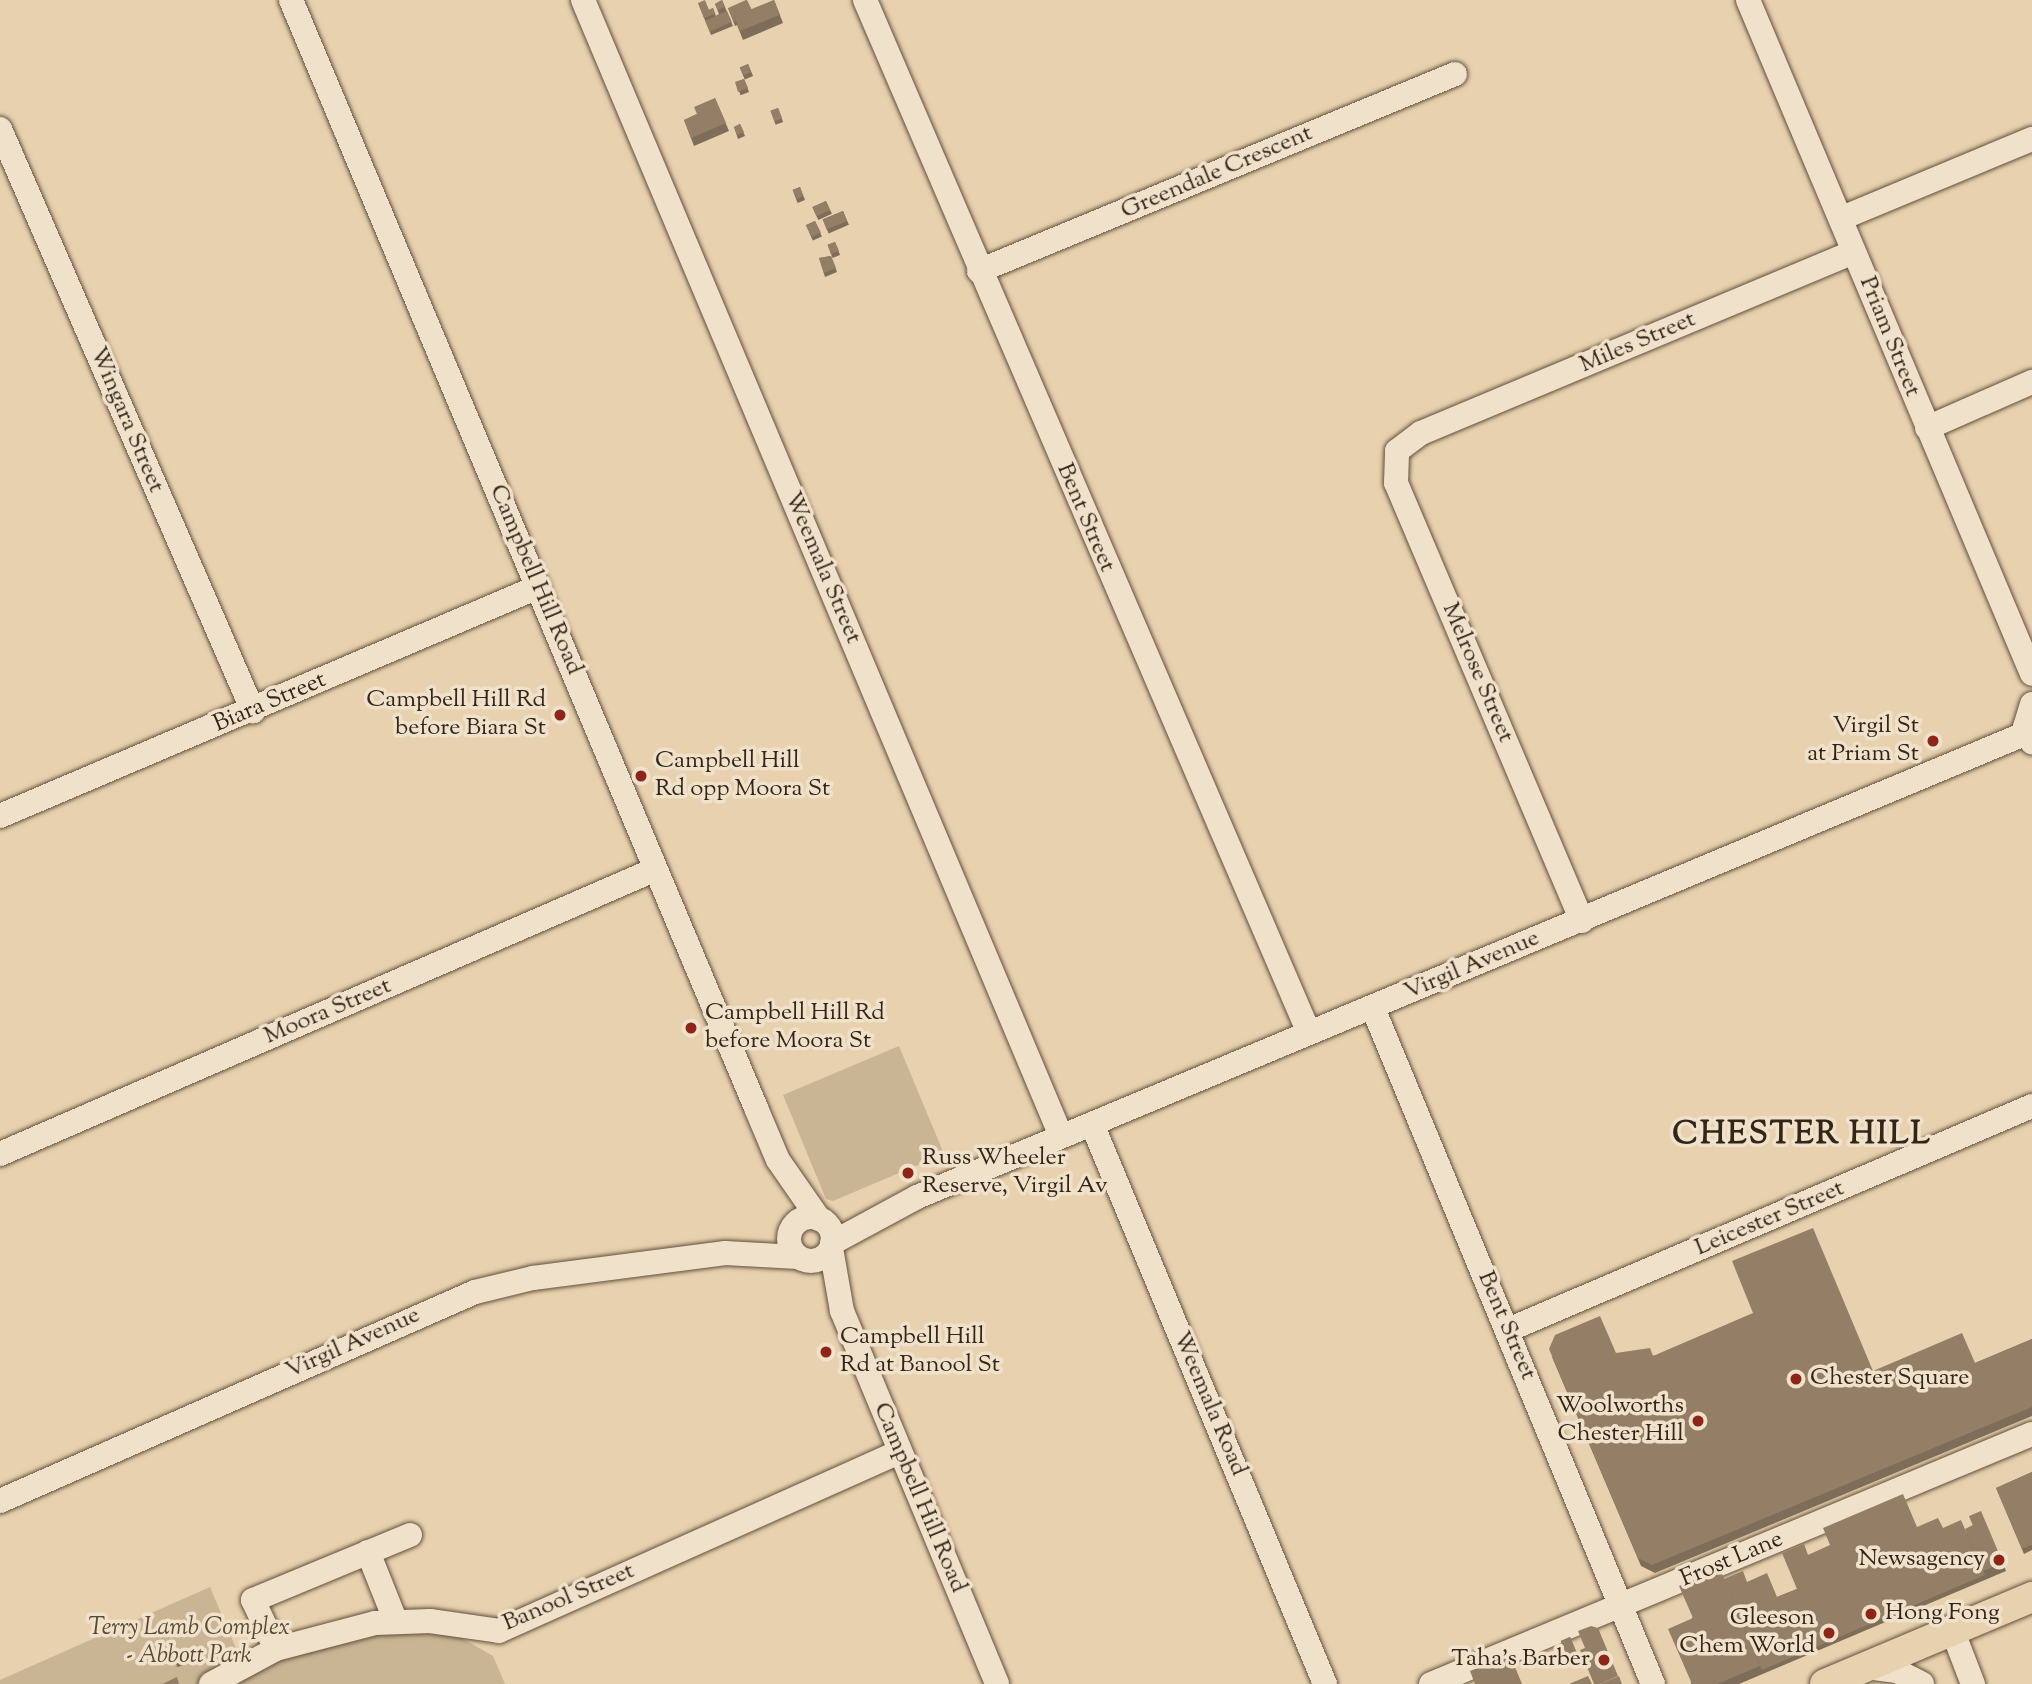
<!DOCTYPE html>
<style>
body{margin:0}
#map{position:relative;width:2032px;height:1684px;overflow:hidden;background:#e8d1ae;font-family:"Sorts Mill Goudy",serif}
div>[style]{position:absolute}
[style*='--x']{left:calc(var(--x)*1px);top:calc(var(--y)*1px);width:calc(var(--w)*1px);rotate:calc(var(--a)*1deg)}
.green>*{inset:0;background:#c9b494}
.roads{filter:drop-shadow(0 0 2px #61513d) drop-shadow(0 0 2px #61513d)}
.minor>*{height:24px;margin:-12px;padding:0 12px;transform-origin:12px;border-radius:12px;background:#f0e1ca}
.minor>.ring{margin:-12px;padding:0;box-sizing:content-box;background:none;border:24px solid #f0e1ca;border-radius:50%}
.major>*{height:30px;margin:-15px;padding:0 15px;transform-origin:15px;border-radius:15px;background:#e8d1ae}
.wall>*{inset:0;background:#7e6d58;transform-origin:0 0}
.building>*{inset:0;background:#927f66;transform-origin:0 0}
.dots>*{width:19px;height:19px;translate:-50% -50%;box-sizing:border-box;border:4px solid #f0e1ca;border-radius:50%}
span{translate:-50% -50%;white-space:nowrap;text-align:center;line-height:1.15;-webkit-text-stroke:7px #f0e1ca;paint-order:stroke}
.street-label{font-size:24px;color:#342617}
.poi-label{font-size:24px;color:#342617}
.right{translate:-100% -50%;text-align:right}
.left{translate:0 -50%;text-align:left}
.park-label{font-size:24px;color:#594a36;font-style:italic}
.district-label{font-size:32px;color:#342617;font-weight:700;letter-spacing:2px}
</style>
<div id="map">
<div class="green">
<div style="clip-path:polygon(899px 1046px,944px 1154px,833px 1201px,826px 1199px,783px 1095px)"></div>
<div style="clip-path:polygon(210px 1587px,246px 1672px,298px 1652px,367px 1635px,431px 1634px,460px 1637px,493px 1656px,505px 1684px,0 1684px,0 1680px)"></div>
</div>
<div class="roads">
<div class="minor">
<div style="--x:291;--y:0;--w:1202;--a:67.23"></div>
<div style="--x:756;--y:1108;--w:56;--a:67.1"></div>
<div style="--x:778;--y:1160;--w:72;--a:55.2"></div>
<div style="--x:583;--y:0;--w:1232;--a:67.18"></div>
<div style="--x:865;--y:0;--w:1124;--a:66.74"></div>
<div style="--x:1748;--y:0;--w:731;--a:67.15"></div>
<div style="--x:0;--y:129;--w:635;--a:66.51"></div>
<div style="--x:1842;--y:218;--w:206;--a:-22.6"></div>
<div style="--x:979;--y:271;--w:515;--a:-22.48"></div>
<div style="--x:1927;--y:428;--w:115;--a:-23.7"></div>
<div style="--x:2032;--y:704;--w:24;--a:107"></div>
<div style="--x:2025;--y:727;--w:17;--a:65"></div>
<div style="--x:0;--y:816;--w:585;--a:-23.06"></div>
<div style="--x:1582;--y:921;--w:476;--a:-113"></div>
<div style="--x:1396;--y:483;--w:32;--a:-88"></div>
<div style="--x:1397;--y:451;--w:30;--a:-37"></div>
<div style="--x:1421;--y:433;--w:469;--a:-22.7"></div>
<div style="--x:1373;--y:1008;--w:732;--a:67.5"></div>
<div style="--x:1092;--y:1124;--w:607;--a:67.41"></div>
<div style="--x:0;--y:1154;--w:715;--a:-23.48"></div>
<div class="ring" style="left:789px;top:1217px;width:20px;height:20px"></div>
<div style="--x:832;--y:1243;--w:97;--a:-28.4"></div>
<div style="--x:917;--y:1197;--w:1203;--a:-22.69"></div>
<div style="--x:831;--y:1248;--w:64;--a:80.1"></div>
<div style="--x:842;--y:1311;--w:404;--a:67.4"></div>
<div style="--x:1508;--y:1330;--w:570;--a:-23.15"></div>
<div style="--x:0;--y:1501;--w:519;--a:-23.75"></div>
<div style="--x:475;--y:1292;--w:60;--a:-13.6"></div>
<div style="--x:533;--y:1278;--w:194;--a:-7.4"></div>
<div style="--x:725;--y:1253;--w:73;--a:3.1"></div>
<div style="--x:410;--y:1535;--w:170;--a:157.5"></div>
<div style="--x:253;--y:1600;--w:54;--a:64.9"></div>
<div style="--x:276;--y:1649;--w:102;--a:-14.7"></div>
<div style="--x:375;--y:1623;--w:55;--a:-2.1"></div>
<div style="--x:430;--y:1621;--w:70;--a:8.2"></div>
<div style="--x:499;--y:1631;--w:438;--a:-24.1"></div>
<div style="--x:368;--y:1552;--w:75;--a:68.2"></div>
<div style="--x:1953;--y:1632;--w:56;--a:69"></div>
<div style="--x:1867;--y:1667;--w:30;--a:8"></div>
<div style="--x:1897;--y:1671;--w:28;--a:27"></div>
<div style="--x:211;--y:1684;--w:74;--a:-28.3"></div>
<div style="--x:1431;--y:1684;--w:651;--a:-22.59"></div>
</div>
<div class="major">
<div style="--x:1825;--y:1684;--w:225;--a:-22.8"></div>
</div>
</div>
<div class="wall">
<div style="clip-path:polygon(722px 0,733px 26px,711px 35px,698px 3px,709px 10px,713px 8px,716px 16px,719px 14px,715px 4px)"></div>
<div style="clip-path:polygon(774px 0,783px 23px,743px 40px,737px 25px,735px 26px,728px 8px,752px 10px)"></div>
<div style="left:748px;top:64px;width:13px;height:9px;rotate:67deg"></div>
<div style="left:744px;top:79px;width:14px;height:9px;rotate:69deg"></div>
<div style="clip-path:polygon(715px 98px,729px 131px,694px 146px,684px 120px,697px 114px)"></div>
<div style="left:778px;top:108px;width:15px;height:8px;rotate:70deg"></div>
<div style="clip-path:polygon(740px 124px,745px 136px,738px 139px,734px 127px)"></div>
<div style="left:800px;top:187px;width:14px;height:8px;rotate:69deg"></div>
<div style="left:826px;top:201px;width:14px;height:15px;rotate:65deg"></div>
<div style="left:843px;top:211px;width:15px;height:22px;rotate:67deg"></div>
<div style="left:815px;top:221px;width:17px;height:10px;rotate:66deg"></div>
<div style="left:835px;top:242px;width:14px;height:8px;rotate:69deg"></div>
<div style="clip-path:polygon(831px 256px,837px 272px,825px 277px,819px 258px)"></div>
<div style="clip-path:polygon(2032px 1339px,2032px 1416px,1655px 1573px,1641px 1566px,1552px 1357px,1616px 1353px,1873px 1371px,1975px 1363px)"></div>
<div style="clip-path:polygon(2032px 1472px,2032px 1550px,2024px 1554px,1996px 1488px)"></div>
<div style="clip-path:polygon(1969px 1516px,2003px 1563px,2006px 1571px,1739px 1684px,1691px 1684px,1692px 1618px,1724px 1579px,1747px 1582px,1777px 1597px,1797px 1589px,1808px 1555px,1917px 1527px,1967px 1534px,1973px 1525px)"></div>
<div style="left:1570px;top:1637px;width:28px;height:10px;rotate:67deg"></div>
<div style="clip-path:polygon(185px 1651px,189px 1664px,177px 1667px,176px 1663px)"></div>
</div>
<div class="building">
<div style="clip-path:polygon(705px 0,709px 10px,713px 8px,715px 14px,704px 18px,698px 3px)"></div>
<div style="clip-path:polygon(722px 0,725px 7px,718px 10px,715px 4px)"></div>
<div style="clip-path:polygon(746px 0,747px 0,752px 10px,734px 17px,736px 21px,734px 22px,728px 8px)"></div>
<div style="left:774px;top:0;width:16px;height:43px;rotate:68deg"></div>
<div style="left:727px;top:11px;width:12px;height:24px;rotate:66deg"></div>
<div style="clip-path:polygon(748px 64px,751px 72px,744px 75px,740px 68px)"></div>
<div style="clip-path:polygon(744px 79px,748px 88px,738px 92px,735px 82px)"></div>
<div style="clip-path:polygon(715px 98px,726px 123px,691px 138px,684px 120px,697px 114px,694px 107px)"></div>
<div style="left:778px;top:108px;width:11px;height:8px;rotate:68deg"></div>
<div style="clip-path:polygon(740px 124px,744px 132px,737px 135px,734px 127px)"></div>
<div style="clip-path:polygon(800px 187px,803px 196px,797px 199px,793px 190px)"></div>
<div style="left:826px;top:201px;width:10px;height:15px;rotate:66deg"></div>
<div style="left:843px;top:211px;width:11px;height:22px;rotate:68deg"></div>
<div style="left:815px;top:221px;width:13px;height:10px;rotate:63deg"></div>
<div style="clip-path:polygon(835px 242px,839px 251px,831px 254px,828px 245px)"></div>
<div style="clip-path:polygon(831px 256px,836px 268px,824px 273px,819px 258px)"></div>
<div style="clip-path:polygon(1813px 1228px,1873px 1371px,1962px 1333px,1975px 1363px,2032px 1339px,2032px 1407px,1652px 1565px,1638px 1558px,1549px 1349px,1555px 1335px,1600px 1316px,1616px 1353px,1650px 1348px,1653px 1356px,1753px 1313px,1732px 1261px)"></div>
<div style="clip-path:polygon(2032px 1472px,2032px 1545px,2022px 1549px,1996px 1488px)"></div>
<div style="clip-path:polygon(1903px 1494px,1917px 1527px,1938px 1518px,1943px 1528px,1961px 1520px,1985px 1575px,1762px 1670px,1724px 1579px,1743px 1571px,1747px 1582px,1767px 1573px,1777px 1597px,1797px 1589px,1782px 1553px,1804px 1544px,1808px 1555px,1830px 1545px,1823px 1528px)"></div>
<div style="clip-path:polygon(1981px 1511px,2003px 1563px,1983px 1571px,1965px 1529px,1973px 1525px,1969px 1516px)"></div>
<div style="clip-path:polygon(1720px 1569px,1760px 1666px,1717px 1684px,1692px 1684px,1668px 1629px,1693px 1618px,1679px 1586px)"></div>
<div style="clip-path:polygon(1591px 1626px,1598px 1628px,1618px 1676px,1600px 1684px,1594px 1684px,1580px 1650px,1585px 1648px,1578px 1631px)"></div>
<div style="left:1570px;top:1637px;width:23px;height:10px;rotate:67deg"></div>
<div style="clip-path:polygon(185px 1651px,187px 1660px,176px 1663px,173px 1653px)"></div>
<div style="clip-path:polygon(1510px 1655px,1522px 1684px,1475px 1684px,1470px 1671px)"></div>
<div style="clip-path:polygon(1588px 1676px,1592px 1684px,1569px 1684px)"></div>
<div style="clip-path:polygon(1619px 1676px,1622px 1684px,1600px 1684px)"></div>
<div style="clip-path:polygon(177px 1677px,179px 1684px,162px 1684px)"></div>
</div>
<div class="dots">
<div style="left:560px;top:715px;background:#8f2418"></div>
<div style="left:1933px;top:741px;background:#8f2418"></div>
<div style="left:641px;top:776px;background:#8f2418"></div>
<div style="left:691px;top:1028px;background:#8f2418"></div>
<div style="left:908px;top:1173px;background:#8f2418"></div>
<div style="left:826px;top:1352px;background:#8f2418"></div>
<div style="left:1796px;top:1379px;background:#8f2418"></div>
<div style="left:1698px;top:1421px;background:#8f2418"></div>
<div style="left:1999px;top:1560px;background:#8f2418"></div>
<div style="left:1871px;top:1614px;background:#8f2418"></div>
<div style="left:1829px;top:1633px;background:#8f2418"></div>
<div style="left:1604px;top:1660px;background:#8f2418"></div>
</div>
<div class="street-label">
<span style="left:1217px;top:173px;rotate:-23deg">Greendale Crescent</span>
<span style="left:1889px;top:337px;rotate:68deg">Priam Street</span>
<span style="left:1638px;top:343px;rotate:-23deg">Miles Street</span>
<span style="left:126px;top:420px;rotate:67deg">Wingara Street</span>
<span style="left:1085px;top:518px;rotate:67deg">Bent Street</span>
<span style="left:822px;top:568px;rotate:67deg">Weemala Street</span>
<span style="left:535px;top:580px;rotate:67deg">Campbell Hill Road</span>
<span style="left:1477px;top:673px;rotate:67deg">Melrose Street</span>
<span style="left:270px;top:703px;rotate:-23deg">Biara Street</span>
<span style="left:1472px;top:966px;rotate:-23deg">Virgil Avenue</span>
<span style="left:328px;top:1012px;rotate:-23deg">Moora Street</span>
<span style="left:1770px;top:1219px;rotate:-23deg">Leicester Street</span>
<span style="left:1506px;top:1326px;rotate:67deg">Bent Street</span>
<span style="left:353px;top:1344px;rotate:-24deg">Virgil Avenue</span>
<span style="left:1209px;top:1404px;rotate:67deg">Weemala Road</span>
<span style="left:919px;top:1498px;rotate:67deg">Campbell Hill Road</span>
<span style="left:1732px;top:1560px;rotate:-23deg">Frost Lane</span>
<span style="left:569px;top:1598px;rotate:-23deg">Banool Street</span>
</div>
<div class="poi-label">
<span class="right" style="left:546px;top:715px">Campbell Hill Rd<br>before Biara St</span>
<span class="right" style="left:1919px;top:741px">Virgil St<br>at Priam St</span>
<span class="left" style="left:655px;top:776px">Campbell Hill<br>Rd opp Moora St</span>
<span class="left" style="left:705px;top:1028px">Campbell Hill Rd<br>before Moora St</span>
<span class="left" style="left:922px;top:1173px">Russ Wheeler<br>Reserve, Virgil Av</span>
<span class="left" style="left:840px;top:1352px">Campbell Hill<br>Rd at Banool St</span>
<span class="left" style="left:1810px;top:1379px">Chester Square</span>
<span class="right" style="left:1684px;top:1421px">Woolworths<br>Chester Hill</span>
<span class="right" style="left:1985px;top:1560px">Newsagency</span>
<span class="left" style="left:1885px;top:1614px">Hong Fong</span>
<span class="right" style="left:1815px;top:1633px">Gleeson<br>Chem World</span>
<span class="right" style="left:1590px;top:1660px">Taha's Barber</span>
</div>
<div class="park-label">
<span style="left:189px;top:1643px">Terry Lamb Complex<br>- Abbott Park</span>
</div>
<div class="district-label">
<span style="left:1802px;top:1135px">CHESTER HILL</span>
</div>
</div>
